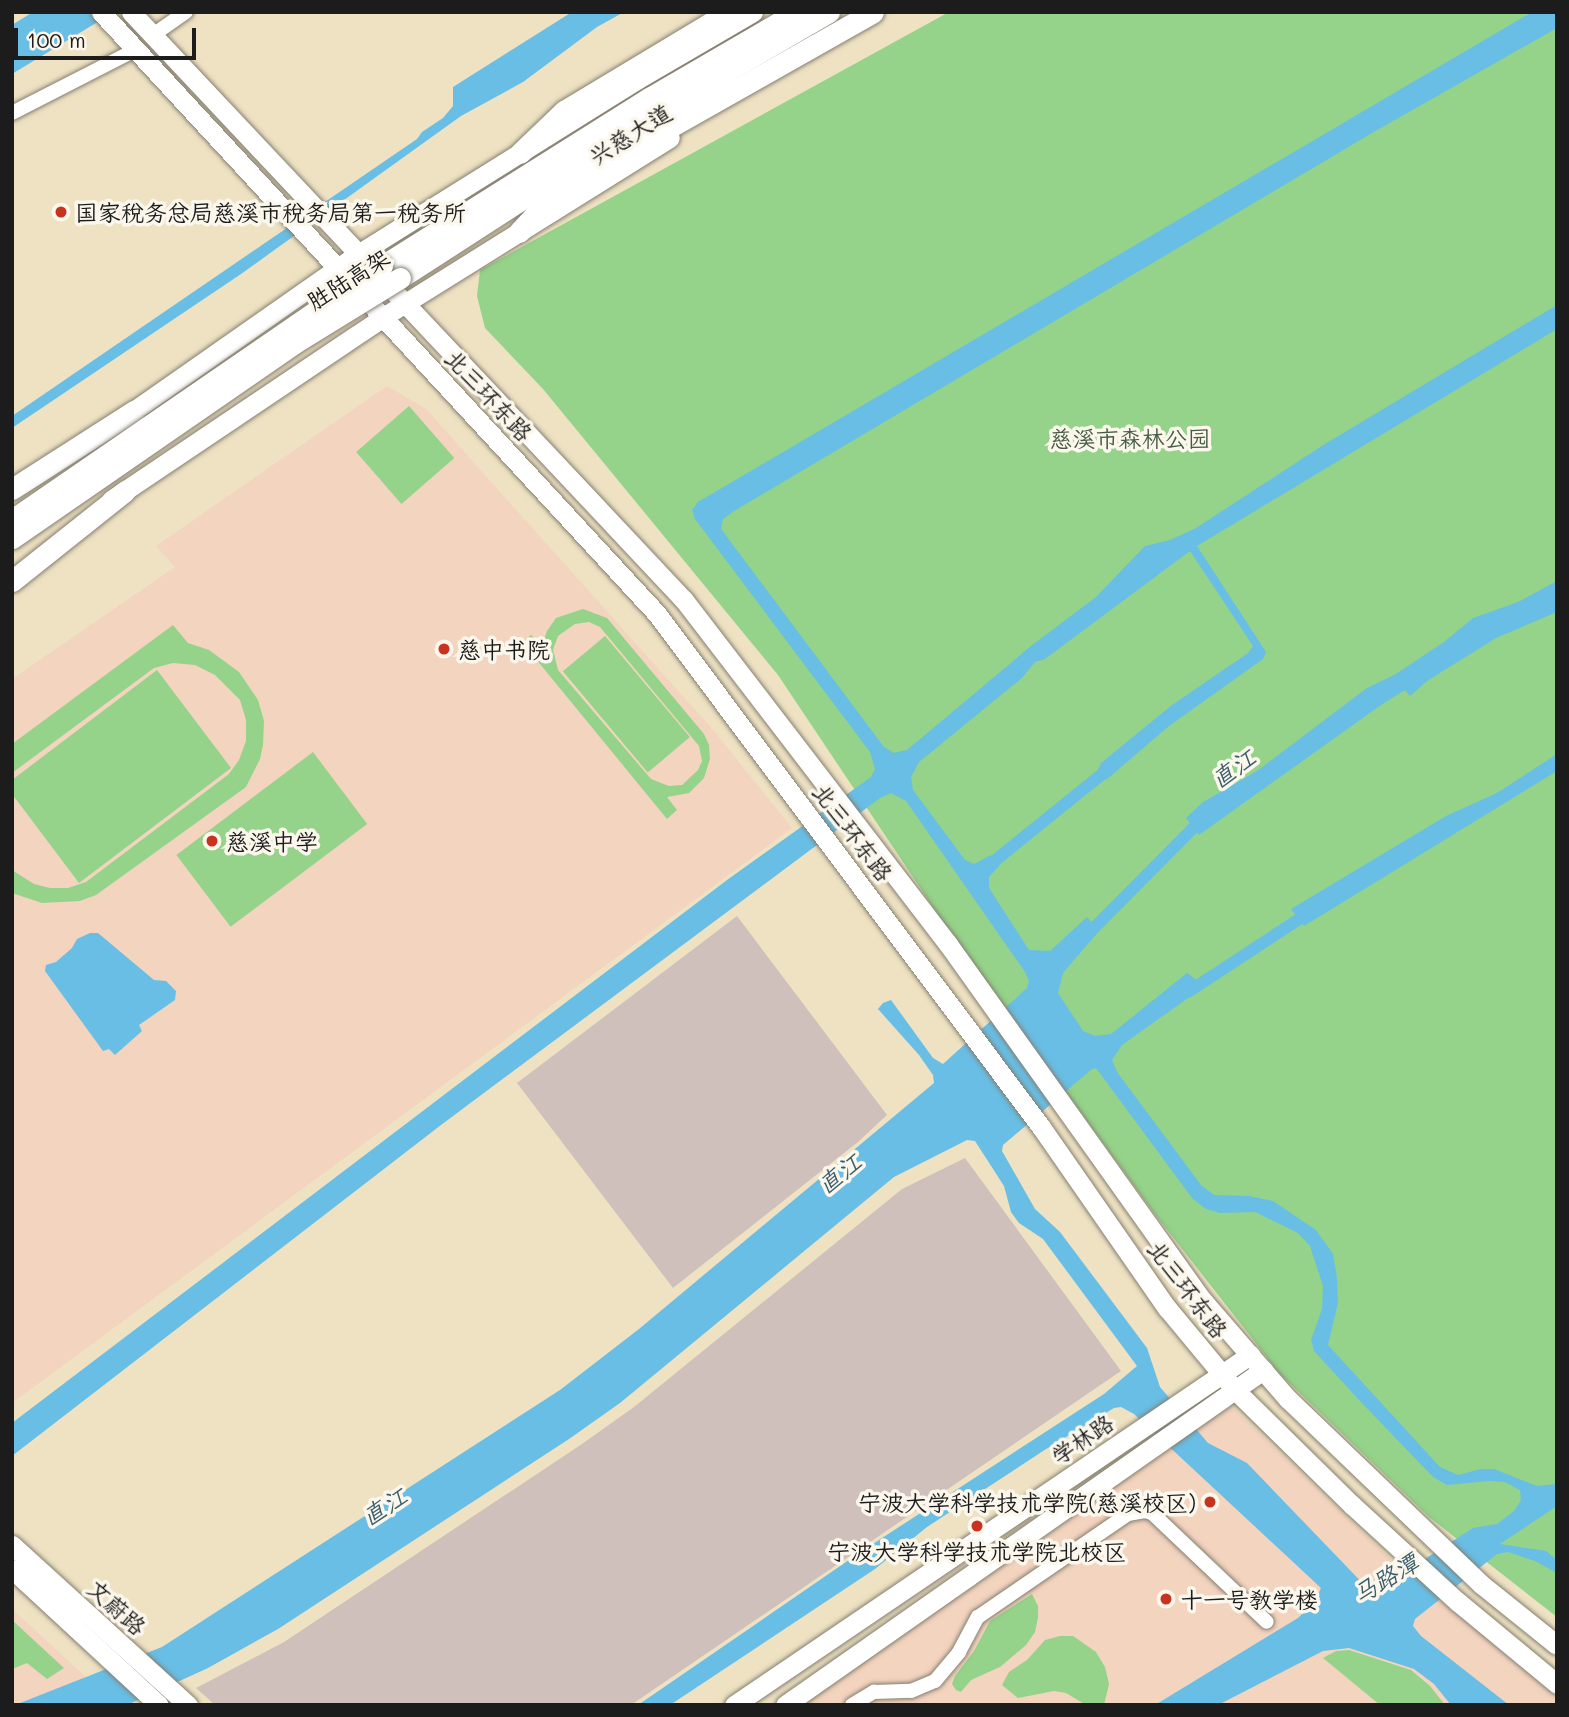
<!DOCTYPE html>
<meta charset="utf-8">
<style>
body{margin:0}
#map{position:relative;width:1569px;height:1717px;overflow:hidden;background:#eee2c3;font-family:Mali,"LXGW WenKai TC",sans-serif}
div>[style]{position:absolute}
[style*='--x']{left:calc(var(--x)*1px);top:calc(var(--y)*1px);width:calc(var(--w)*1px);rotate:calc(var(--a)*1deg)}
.built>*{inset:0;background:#f3d4bf}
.industrial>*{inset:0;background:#cfc0bb}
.green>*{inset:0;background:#94d389;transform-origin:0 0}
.water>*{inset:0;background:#68bee5}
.canal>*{height:12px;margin:-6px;padding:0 6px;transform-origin:6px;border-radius:6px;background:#68bee5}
.roads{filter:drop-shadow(0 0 2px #857f70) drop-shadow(0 0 2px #857f70)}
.minor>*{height:14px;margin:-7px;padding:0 7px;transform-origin:7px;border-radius:7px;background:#fff}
.major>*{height:19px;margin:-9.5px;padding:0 9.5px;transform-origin:9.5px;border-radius:9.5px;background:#fff}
.highway>*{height:21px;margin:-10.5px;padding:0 10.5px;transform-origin:10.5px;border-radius:10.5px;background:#fff}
.bridges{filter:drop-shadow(0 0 2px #857f70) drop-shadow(0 0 2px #857f70)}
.highway-bridge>*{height:21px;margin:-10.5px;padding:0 10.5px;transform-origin:10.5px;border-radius:10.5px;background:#fff}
.dots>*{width:19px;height:19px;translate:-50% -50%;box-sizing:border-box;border:4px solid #fbf7ec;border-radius:50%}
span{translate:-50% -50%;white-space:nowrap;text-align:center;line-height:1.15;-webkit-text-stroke:7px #fbf7ec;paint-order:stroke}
.street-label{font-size:23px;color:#1c1c1c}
.poi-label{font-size:23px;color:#1c1c1c}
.left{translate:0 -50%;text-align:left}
.right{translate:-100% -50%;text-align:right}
.park-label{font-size:23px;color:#465c42}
.water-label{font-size:24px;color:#3a5d6c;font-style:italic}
.frame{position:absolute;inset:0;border:14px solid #1c1c1c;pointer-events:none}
.scale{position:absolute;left:14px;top:28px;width:182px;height:32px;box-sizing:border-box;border:4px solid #1c1c1c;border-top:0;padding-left:9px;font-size:21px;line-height:24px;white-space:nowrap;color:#1c1c1c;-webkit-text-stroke:5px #fbf7ec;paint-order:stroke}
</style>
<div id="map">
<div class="built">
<div style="clip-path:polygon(387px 386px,426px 409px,714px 731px,792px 828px,12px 1403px,12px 679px,175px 567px,156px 546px)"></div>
<div style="clip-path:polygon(1230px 1405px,1397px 1565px,1557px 1695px,1557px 1705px,798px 1705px)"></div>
<div style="clip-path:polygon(12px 1609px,61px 1654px,116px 1705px,12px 1705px)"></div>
</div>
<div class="industrial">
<div style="clip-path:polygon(737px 916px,887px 1115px,858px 1142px,673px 1288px,517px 1083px)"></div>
<div style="clip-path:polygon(965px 1158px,1121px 1371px,631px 1705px,215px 1705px,196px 1688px,284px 1642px,582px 1444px,634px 1407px,902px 1189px)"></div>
</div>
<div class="green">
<div style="clip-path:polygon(949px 12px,1557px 12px,1557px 1617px,1429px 1517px,1280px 1374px,1154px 1213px,951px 934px,778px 675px,543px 389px,485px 328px,477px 296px,480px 270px)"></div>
<div style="left:409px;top:406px;width:69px;height:70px;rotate:49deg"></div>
<div style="clip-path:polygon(evenodd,583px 609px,607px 618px,704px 734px,709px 745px,710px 759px,704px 778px,689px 793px,667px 797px,677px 810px,667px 819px,522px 642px,531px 635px,542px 646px,547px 631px,556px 618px,583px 609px,589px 622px,600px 627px,699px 746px,702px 761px,698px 770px,682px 785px,669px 786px,651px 779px,558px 670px,553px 650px,558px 636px,575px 624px,589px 622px)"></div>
<div style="clip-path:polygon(173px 625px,188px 643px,209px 650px,239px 672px,258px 700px,264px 721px,263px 745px,260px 759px,246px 787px,96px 895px,80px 901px,42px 903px,12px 893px,12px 870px,34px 884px,50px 888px,68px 888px,86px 882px,229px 774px,239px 760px,246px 741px,246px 720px,240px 700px,215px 675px,195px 665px,173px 663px,154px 668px,12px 773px,12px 744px)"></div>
<div style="left:605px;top:636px;width:132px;height:55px;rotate:50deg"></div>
<div style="clip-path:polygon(157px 670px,231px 768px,79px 883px,12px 794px,12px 780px)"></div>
<div style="left:313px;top:752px;width:90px;height:171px;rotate:53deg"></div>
<div style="clip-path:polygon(1032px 1594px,1038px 1606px,1038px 1618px,1035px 1632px,1026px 1645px,1000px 1667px,971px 1680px,961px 1692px,956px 1690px,952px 1684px,955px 1676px,974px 1651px,990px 1621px)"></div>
<div style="clip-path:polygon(12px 1620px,64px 1668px,47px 1679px,27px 1663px,12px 1669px)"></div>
<div style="clip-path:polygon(1060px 1636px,1073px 1636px,1096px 1652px,1105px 1667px,1109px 1684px,1104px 1705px,1086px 1705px,1066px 1693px,1054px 1691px,1018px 1698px,1002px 1685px,1009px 1672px,1027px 1660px,1045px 1640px)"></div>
<div style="clip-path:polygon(1349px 1650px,1411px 1670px,1430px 1686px,1445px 1705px,1380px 1705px,1323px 1658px,1336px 1651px)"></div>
</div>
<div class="water">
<div style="clip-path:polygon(33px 12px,114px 12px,12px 74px,12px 25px)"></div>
<div style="clip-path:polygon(572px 12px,624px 12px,597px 27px,523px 82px,461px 116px,241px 274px,12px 428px,12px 416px,417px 139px,422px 132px,443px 118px,453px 106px,453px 87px)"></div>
<div style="clip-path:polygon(evenodd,1532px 12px,1557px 12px,1557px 28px,1372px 133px,734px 511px,723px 519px,721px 529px,884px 747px,894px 753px,907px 750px,1031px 646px,1096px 597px,1145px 546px,1170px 540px,1196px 528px,1325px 444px,1557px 305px,1557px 329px,1197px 546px,1266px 652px,1263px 659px,1169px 726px,1106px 780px,1098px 770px,1101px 763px,1172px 705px,1248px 653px,1253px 646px,1190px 551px,1045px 659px,1035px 662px,1022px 678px,919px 762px,911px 777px,913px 790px,965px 860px,974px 864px,991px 855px,999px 866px,989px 877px,989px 888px,1029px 950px,1050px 951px,1087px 917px,1099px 931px,1063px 973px,1058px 993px,1083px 1031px,1095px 1036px,1111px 1034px,1187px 973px,1205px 986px,1122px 1045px,1112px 1060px,1117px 1072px,1201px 1185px,1214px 1195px,1249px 1196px,1273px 1201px,1316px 1230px,1333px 1254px,1337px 1278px,1338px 1303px,1328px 1345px,1440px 1467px,1458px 1475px,1481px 1469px,1494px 1469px,1537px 1486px,1557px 1484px,1557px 1506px,1500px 1544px,1546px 1551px,1557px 1560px,1557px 1573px,1535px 1561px,1508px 1552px,1497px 1554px,1415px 1619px,1413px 1626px,1421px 1636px,1509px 1705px,1451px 1705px,1434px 1684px,1414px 1669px,1349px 1648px,1323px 1651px,1218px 1705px,1155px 1705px,1298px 1618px,1315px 1602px,1321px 1588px,1134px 1414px,1121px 1407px,1114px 1408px,1043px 1451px,927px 1527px,875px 1569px,670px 1705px,638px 1705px,862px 1551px,1104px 1394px,1137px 1366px,1043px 1239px,1019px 1223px,1011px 1212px,1004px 1186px,975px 1141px,967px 1140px,894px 1177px,620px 1403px,569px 1439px,278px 1629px,208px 1668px,127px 1705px,15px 1705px,162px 1647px,560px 1390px,639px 1329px,934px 1083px,933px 1075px,919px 1055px,878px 1009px,883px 1003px,891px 1000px,933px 1058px,943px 1064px,1027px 988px,1029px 981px,1025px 972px,906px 801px,891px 793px,880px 798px,441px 1125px,12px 1456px,12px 1423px,727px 880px,871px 777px,875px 769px,870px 752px,695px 519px,692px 510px,698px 502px,1532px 12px,1096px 1068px,1192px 1198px,1206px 1209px,1220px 1213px,1255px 1212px,1298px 1233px,1310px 1246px,1323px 1286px,1322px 1309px,1311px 1340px,1314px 1351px,1360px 1401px,1433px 1477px,1447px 1485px,1489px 1481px,1505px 1482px,1520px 1490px,1521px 1500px,1514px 1511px,1497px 1524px,1473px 1528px,1372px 1593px,1247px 1463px,1208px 1443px,1160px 1387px,1147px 1348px,1060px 1232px,1035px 1209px,1002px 1151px,1003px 1145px,1092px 1069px,1096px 1068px)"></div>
<div style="clip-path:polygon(1557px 581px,1557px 612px,1496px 638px,1427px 681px,1410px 696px,1405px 690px,1381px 705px,1199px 835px,1186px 818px,1203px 802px,1257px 771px,1367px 688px,1396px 674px,1444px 642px,1473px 618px,1518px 602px)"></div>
<div style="clip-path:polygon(1557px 754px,1557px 771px,1304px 926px,1291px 909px,1446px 816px,1497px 793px)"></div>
<div style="clip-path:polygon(90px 933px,98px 933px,154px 980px,166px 981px,176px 991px,175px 1000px,139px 1025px,142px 1031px,115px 1055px,109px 1049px,103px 1051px,45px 971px,46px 965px,56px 962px,72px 948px,77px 939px)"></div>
</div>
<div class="canal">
<div style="--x:982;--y:871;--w:167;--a:-38.9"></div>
<div style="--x:1084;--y:938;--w:170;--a:-45.2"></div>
<div style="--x:1188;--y:992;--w:149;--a:-33.3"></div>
</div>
<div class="roads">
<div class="minor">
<div style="--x:153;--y:35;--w:40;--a:-34.9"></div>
<div style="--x:12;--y:113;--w:138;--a:-27.1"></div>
<div style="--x:852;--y:1705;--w:26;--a:-31"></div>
<div style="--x:874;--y:1692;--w:37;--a:-2"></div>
<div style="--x:911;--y:1691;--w:26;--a:-23"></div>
<div style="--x:935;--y:1681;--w:38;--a:-50"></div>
<div style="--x:959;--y:1652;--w:40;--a:-62"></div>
<div style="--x:978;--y:1617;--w:182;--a:-34.5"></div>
<div style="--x:1128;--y:1514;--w:17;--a:-10"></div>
<div style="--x:1145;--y:1511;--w:7;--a:16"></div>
<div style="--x:1152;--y:1513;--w:158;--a:43.5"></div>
</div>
<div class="major">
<div style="--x:101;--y:12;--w:819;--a:47.27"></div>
<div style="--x:657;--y:614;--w:641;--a:53.18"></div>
<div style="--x:1041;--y:1127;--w:221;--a:55.2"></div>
<div style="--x:1167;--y:1308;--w:108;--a:50.3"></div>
<div style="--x:1236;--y:1391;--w:163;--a:44.5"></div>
<div style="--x:1352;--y:1505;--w:144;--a:42.5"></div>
<div style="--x:1458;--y:1602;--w:129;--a:39.6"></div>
<div style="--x:131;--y:12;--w:807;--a:46.76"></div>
<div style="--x:684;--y:600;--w:434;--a:52.5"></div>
<div style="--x:948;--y:944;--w:439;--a:54.5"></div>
<div style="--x:1203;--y:1301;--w:130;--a:49.1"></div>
<div style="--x:1288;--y:1399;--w:267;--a:43.8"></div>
<div style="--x:1481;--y:1584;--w:97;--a:38.8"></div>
<div style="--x:122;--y:419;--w:288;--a:-35"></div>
<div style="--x:358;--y:254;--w:330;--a:-32"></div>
<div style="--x:638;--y:79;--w:133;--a:-30.2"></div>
<div style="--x:111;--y:500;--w:328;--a:-33.9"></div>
<div style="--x:383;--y:317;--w:338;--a:-32"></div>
<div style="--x:12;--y:1545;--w:238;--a:42.3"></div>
<div style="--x:12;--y:1569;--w:200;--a:42.8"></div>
<div style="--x:734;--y:1705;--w:624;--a:-34.15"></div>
<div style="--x:785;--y:1705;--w:584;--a:-35.02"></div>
</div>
<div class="highway">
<div style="--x:520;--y:153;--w:61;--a:-43.7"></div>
<div style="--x:564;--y:111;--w:192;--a:-31"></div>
<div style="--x:519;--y:232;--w:56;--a:-47.2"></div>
<div style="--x:557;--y:191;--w:363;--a:-29.5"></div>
<div style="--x:382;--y:266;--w:315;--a:-32.2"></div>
<div style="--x:649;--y:98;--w:171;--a:-30.2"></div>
<div style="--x:400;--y:278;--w:306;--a:-32.9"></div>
<div style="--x:657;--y:112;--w:199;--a:-30.2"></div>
<div style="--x:12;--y:489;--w:145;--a:-32.6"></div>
<div style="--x:12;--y:581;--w:144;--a:-38.5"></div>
</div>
</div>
<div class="bridges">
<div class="highway-bridge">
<div style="--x:12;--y:520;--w:449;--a:-34.5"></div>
<div style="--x:12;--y:538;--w:345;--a:-34.6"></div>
<div style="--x:296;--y:342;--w:122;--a:-31.6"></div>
</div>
</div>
<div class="dots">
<div style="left:61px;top:212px;background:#c8321e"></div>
<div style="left:444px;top:649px;background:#c8321e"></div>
<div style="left:212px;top:841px;background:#c8321e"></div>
<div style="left:1210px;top:1502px;background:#c8321e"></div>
<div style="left:977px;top:1526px;background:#c8321e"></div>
<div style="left:1166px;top:1599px;background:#c8321e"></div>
</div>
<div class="street-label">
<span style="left:630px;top:134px;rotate:-32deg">兴慈大道</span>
<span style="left:348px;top:279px;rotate:-32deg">胜陆高架</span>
<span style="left:489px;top:395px;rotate:47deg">北三环东路</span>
<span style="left:853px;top:832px;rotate:53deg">北三环东路</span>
<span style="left:1188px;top:1289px;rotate:53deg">北三环东路</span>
<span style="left:1082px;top:1439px;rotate:-34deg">学林路</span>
<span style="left:117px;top:1607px;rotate:42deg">文蔚路</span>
</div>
<div class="poi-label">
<span class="left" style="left:75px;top:212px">国家税务总局慈溪市税务局第一税务所</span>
<span class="left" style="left:458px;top:649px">慈中书院</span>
<span class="left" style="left:226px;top:841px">慈溪中学</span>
<span class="right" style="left:1196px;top:1502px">宁波大学科学技术学院(慈溪校区)</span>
<span style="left:977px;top:1551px">宁波大学科学技术学院北校区</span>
<span class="left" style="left:1180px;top:1599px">十一号教学楼</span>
</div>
<div class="park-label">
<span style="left:1130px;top:438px">慈溪市森林公园</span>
</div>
<div class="water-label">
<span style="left:1233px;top:768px;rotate:-35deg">直江</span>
<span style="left:839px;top:1173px;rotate:-38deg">直江</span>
<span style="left:384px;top:1506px;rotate:-32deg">直江</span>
<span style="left:1385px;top:1578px;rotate:-31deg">马路潭</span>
</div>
<div class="frame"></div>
<div class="scale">100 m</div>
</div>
